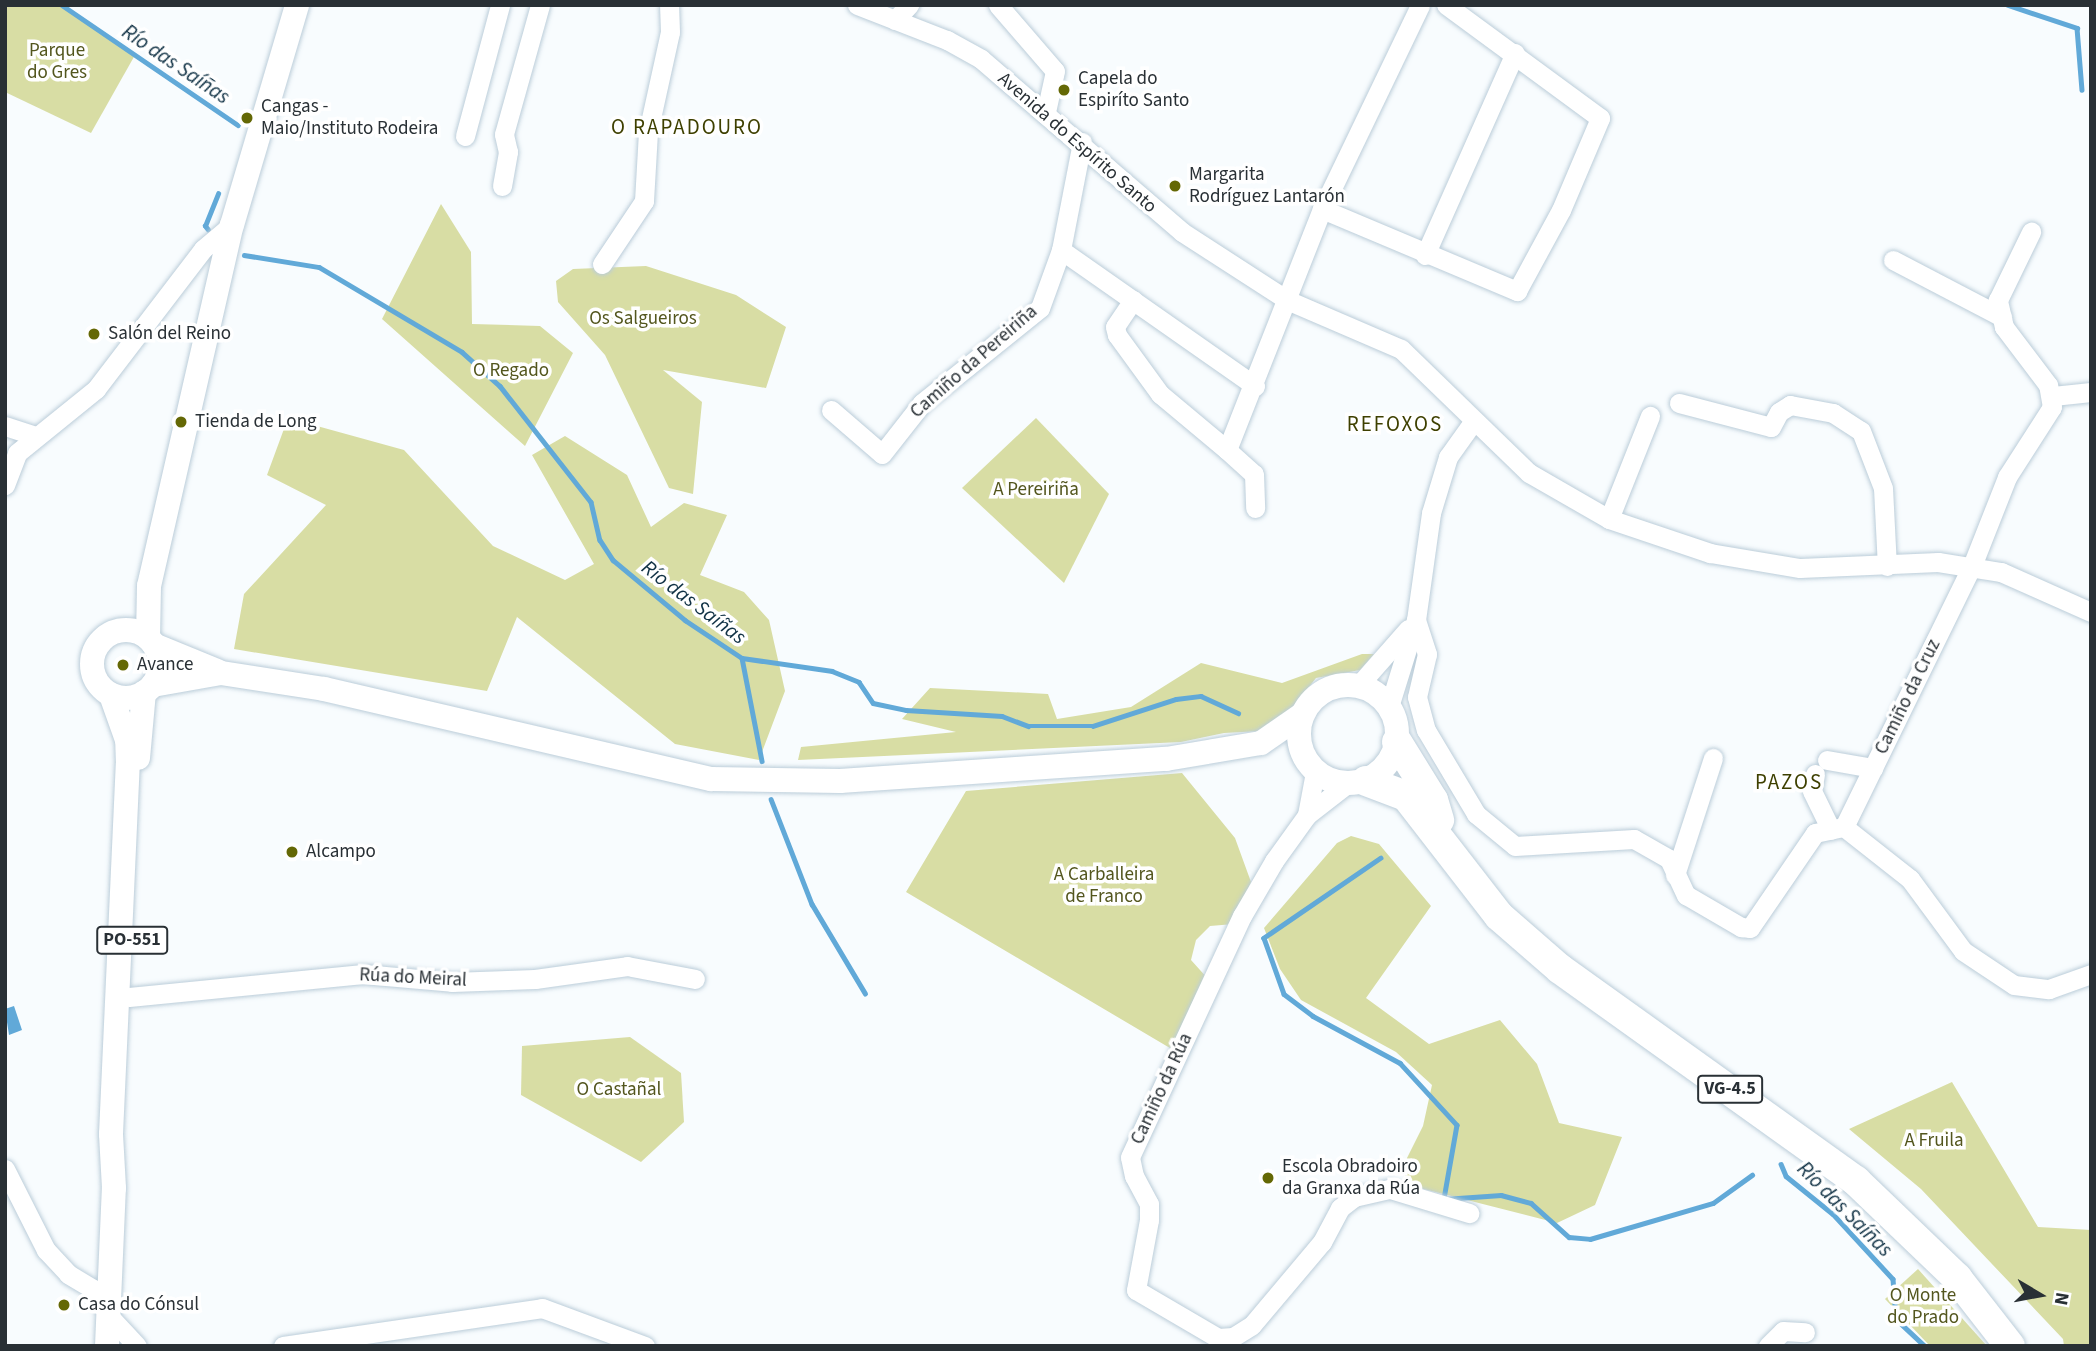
<!DOCTYPE html>
<meta charset="utf-8">
<style>
body{margin:0}
#map{position:relative;width:2096px;height:1351px;overflow:hidden;background:#f8fcfe;font-family:"Source Sans 3",sans-serif}
div>[style]{position:absolute}
[style*='--x']{left:calc(var(--x)*1px);top:calc(var(--y)*1px);width:calc(var(--w)*1px);rotate:calc(var(--a)*1deg)}
.green>*{inset:0;background:#d8dda4}
.water>*{inset:0;background:#61a9d8}
.stream>*{height:4.5px;margin:-2.25px;padding:0 2.25px;transform-origin:2.25px;border-radius:2.25px;background:#61a9d8}
.roads{filter:drop-shadow(0 0 2px #bbcdd9) drop-shadow(0 0 2px #bbcdd9)}
.minor>*{height:19px;margin:-9.5px;padding:0 9.5px;transform-origin:9.5px;border-radius:9.5px;background:#fff}
.major>*{height:24px;margin:-12px;padding:0 12px;transform-origin:12px;border-radius:12px;background:#fff}
.major>.ring{margin:-12px;padding:0;box-sizing:content-box;background:none;border:24px solid #fff;border-radius:50%}
.highway>*{height:30px;margin:-15px;padding:0 15px;transform-origin:15px;border-radius:15px;background:#fff}
.dots>*{width:19px;height:19px;translate:-50% -50%;box-sizing:border-box;border:4px solid #fff;border-radius:50%}
span{translate:-50% -50%;white-space:nowrap;text-align:center;line-height:1.15;-webkit-text-stroke:7px #fff;paint-order:stroke}
.shield-label span{padding:2px 5px;background:#fff;border:2px solid;border-radius:5px;-webkit-text-stroke-width:0}
.shield-label{font-size:18px;color:#293035;font-weight:700}
.park-label{font-size:19px;color:#53561e}
.poi-label{font-size:19px;color:#293035}
.left{translate:0 -50%;text-align:left}
.street-label{font-size:19px;color:#293035}
.water-label{font-size:21px;color:#113245;font-style:italic}
.neighbourhood-label{font-size:21px;color:#3e4000;letter-spacing:2px}
.frame{position:absolute;inset:0;border:7px solid #293035;pointer-events:none}
.north{position:absolute;left:2005px;top:1260px;width:70px;height:70px;-webkit-text-stroke:5px #fff;paint-order:stroke;rotate:100deg;font-size:19px;font-weight:700;line-height:28px;text-align:center;color:#293035}
.north::after{content:'';display:block;margin:auto;width:24px;height:32px;background:#293035;clip-path:polygon(50% 0,100% 100%,50% 72%,0 100%)}
</style>
<div id="map">
<div class="green">
<div style="clip-path:polygon(5px 5px,62px 5px,135px 55px,91px 133px,5px 92px)"></div>
<div style="clip-path:polygon(441px 204px,471px 252px,472px 324px,540px 326px,573px 353px,525px 446px,382px 319px)"></div>
<div style="clip-path:polygon(646px 266px,736px 295px,786px 327px,766px 388px,663px 370px,702px 402px,693px 494px,669px 488px,605px 355px,558px 302px,556px 281px,573px 269px)"></div>
<div style="clip-path:polygon(288px 418px,404px 450px,493px 546px,565px 580px,594px 564px,532px 455px,565px 436px,627px 475px,651px 527px,684px 503px,727px 515px,700px 575px,744px 592px,769px 620px,785px 691px,759px 760px,675px 744px,517px 617px,487px 691px,234px 649px,244px 594px,326px 505px,267px 475px)"></div>
<div style="clip-path:polygon(1036px 418px,1109px 494px,1064px 583px,962px 488px)"></div>
<div style="clip-path:polygon(1362px 654px,1374px 654px,1360px 670px,1316px 678px,1289px 712px,1261px 731px,1224px 733px,1181px 742px,798px 760px,801px 747px,956px 732px,902px 719px,930px 688px,1048px 694px,1057px 719px,1131px 707px,1201px 663px,1282px 683px)"></div>
<div style="clip-path:polygon(1182px 773px,1235px 838px,1251px 882px,1234px 924px,1210px 926px,1196px 940px,1191px 960px,1209px 980px,1175px 1051px,906px 892px,966px 791px)"></div>
<div style="clip-path:polygon(1351px 836px,1379px 844px,1431px 906px,1366px 998px,1429px 1044px,1500px 1020px,1537px 1064px,1559px 1123px,1622px 1137px,1595px 1205px,1557px 1223px,1404px 1184px,1407px 1158px,1423px 1126px,1432px 1085px,1396px 1052px,1301px 1000px,1280px 969px,1264px 928px,1337px 843px)"></div>
<div style="clip-path:polygon(630px 1037px,681px 1073px,684px 1122px,641px 1162px,521px 1095px,522px 1046px)"></div>
<div style="clip-path:polygon(1952px 1082px,2038px 1227px,2091px 1230px,2091px 1346px,2064px 1346px,2063px 1339px,1921px 1189px,1849px 1129px)"></div>
<div style="clip-path:polygon(1918px 1269px,1987px 1346px,1930px 1346px,1885px 1299px)"></div>
</div>
<div class="water">
<div style="clip-path:polygon(14px 1006px,22px 1030px,9px 1035px,5px 1009px)"></div>
</div>
<div class="stream">
<div style="--x:62;--y:5;--w:213;--a:34.3"></div>
<div style="--x:2008;--y:5;--w:73;--a:18.4"></div>
<div style="--x:2077;--y:28;--w:62;--a:85.4"></div>
<div style="--x:208;--y:230;--w:5;--a:-127"></div>
<div style="--x:205;--y:226;--w:35;--a:-68"></div>
<div style="--x:244;--y:255;--w:76;--a:9.1"></div>
<div style="--x:319;--y:267;--w:166;--a:30.7"></div>
<div style="--x:462;--y:352;--w:51;--a:41.8"></div>
<div style="--x:500;--y:386;--w:147;--a:51.9"></div>
<div style="--x:591;--y:502;--w:39;--a:77"></div>
<div style="--x:600;--y:540;--w:24;--a:57"></div>
<div style="--x:613;--y:560;--w:94;--a:39.8"></div>
<div style="--x:685;--y:620;--w:69;--a:33.7"></div>
<div style="--x:742;--y:658;--w:91;--a:8.2"></div>
<div style="--x:832;--y:671;--w:29;--a:22"></div>
<div style="--x:859;--y:682;--w:25;--a:56"></div>
<div style="--x:873;--y:703;--w:34;--a:12"></div>
<div style="--x:906;--y:710;--w:96;--a:3.6"></div>
<div style="--x:1002;--y:716;--w:28;--a:21"></div>
<div style="--x:1028;--y:726;--w:65;--a:0"></div>
<div style="--x:1093;--y:726;--w:87;--a:-18"></div>
<div style="--x:1176;--y:699;--w:25;--a:-7"></div>
<div style="--x:1201;--y:696;--w:41;--a:24.7"></div>
<div style="--x:742;--y:658;--w:105;--a:79"></div>
<div style="--x:771;--y:799;--w:113;--a:68.7"></div>
<div style="--x:812;--y:904;--w:104;--a:59.2"></div>
<div style="--x:1381;--y:858;--w:142;--a:145.6"></div>
<div style="--x:1264;--y:938;--w:59;--a:70.3"></div>
<div style="--x:1284;--y:994;--w:36;--a:37"></div>
<div style="--x:1313;--y:1016;--w:99;--a:28.4"></div>
<div style="--x:1400;--y:1063;--w:84;--a:47.4"></div>
<div style="--x:1457;--y:1125;--w:75;--a:100"></div>
<div style="--x:1444;--y:1199;--w:57;--a:-4"></div>
<div style="--x:1501;--y:1195;--w:31;--a:15"></div>
<div style="--x:1531;--y:1203;--w:51;--a:41.8"></div>
<div style="--x:1569;--y:1237;--w:21;--a:5"></div>
<div style="--x:1590;--y:1239;--w:128;--a:-16.3"></div>
<div style="--x:1713;--y:1203;--w:48;--a:-35.7"></div>
<div style="--x:1781;--y:1164;--w:13;--a:67"></div>
<div style="--x:1786;--y:1176;--w:60;--a:39"></div>
<div style="--x:1833;--y:1214;--w:88;--a:47.3"></div>
<div style="--x:1893;--y:1279;--w:40;--a:85.7"></div>
<div style="--x:1896;--y:1319;--w:40;--a:43"></div>
</div>
<div class="roads">
<div class="minor">
<div style="--x:857;--y:5;--w:97;--a:21.3"></div>
<div style="--x:947;--y:40;--w:39;--a:29"></div>
<div style="--x:981;--y:59;--w:265;--a:40.7"></div>
<div style="--x:1182;--y:232;--w:125;--a:32.9"></div>
<div style="--x:1287;--y:300;--w:124;--a:23.3"></div>
<div style="--x:1401;--y:349;--w:178;--a:44.1"></div>
<div style="--x:1529;--y:473;--w:92;--a:29.9"></div>
<div style="--x:1609;--y:519;--w:107;--a:18.6"></div>
<div style="--x:1710;--y:553;--w:91;--a:9.5"></div>
<div style="--x:1800;--y:568;--w:138;--a:-2.5"></div>
<div style="--x:1938;--y:562;--w:64;--a:9"></div>
<div style="--x:2001;--y:572;--w:98;--a:24"></div>
<div style="--x:998;--y:5;--w:87;--a:49.2"></div>
<div style="--x:1055;--y:71;--w:42;--a:102.4"></div>
<div style="--x:895;--y:20;--w:21;--a:-47"></div>
<div style="--x:465;--y:136;--w:136;--a:-75"></div>
<div style="--x:502;--y:186;--w:35;--a:-80"></div>
<div style="--x:508;--y:152;--w:18;--a:-103"></div>
<div style="--x:504;--y:134;--w:134;--a:-74.4"></div>
<div style="--x:1322;--y:209;--w:212;--a:22.8"></div>
<div style="--x:1517;--y:291;--w:92;--a:-61.5"></div>
<div style="--x:1561;--y:210;--w:100;--a:-67"></div>
<div style="--x:1600;--y:118;--w:191;--a:-143.7"></div>
<div style="--x:1061;--y:250;--w:237;--a:35"></div>
<div style="--x:1425;--y:255;--w:221;--a:-66"></div>
<div style="--x:1893;--y:260;--w:123;--a:27.6"></div>
<div style="--x:602;--y:264;--w:76;--a:-56.3"></div>
<div style="--x:644;--y:201;--w:69;--a:-86.7"></div>
<div style="--x:648;--y:132;--w:102;--a:-77.6"></div>
<div style="--x:670;--y:32;--w:27;--a:-92"></div>
<div style="--x:1133;--y:300;--w:32;--a:124"></div>
<div style="--x:1115;--y:327;--w:8;--a:76"></div>
<div style="--x:1117;--y:335;--w:73;--a:53.9"></div>
<div style="--x:1160;--y:394;--w:87;--a:39.9"></div>
<div style="--x:1227;--y:450;--w:259;--a:-68.5"></div>
<div style="--x:1322;--y:209;--w:226;--a:-64.3"></div>
<div style="--x:2053;--y:396;--w:38;--a:-6"></div>
<div style="--x:1679;--y:403;--w:95;--a:14.6"></div>
<div style="--x:1771;--y:427;--w:17;--a:-62"></div>
<div style="--x:1779;--y:412;--w:13;--a:-32"></div>
<div style="--x:1790;--y:405;--w:44;--a:10.5"></div>
<div style="--x:1833;--y:413;--w:33;--a:33"></div>
<div style="--x:1861;--y:431;--w:61;--a:68.9"></div>
<div style="--x:1883;--y:488;--w:78;--a:87.1"></div>
<div style="--x:831;--y:410;--w:67;--a:40.8"></div>
<div style="--x:882;--y:454;--w:65;--a:-51.9"></div>
<div style="--x:922;--y:403;--w:151;--a:-38.8"></div>
<div style="--x:1040;--y:308;--w:62;--a:-70.1"></div>
<div style="--x:1061;--y:250;--w:110;--a:-79"></div>
<div style="--x:5;--y:426;--w:29;--a:18"></div>
<div style="--x:1227;--y:450;--w:36;--a:42"></div>
<div style="--x:1254;--y:474;--w:34;--a:88"></div>
<div style="--x:5;--y:485;--w:34;--a:-69"></div>
<div style="--x:17;--y:453;--w:102;--a:-39"></div>
<div style="--x:96;--y:389;--w:176;--a:-52.6"></div>
<div style="--x:203;--y:249;--w:38;--a:-40"></div>
<div style="--x:1609;--y:519;--w:111;--a:-68.3"></div>
<div style="--x:1416;--y:620;--w:36;--a:72"></div>
<div style="--x:1427;--y:654;--w:44;--a:103.1"></div>
<div style="--x:1417;--y:697;--w:34;--a:75"></div>
<div style="--x:1426;--y:730;--w:98;--a:59.2"></div>
<div style="--x:1476;--y:814;--w:50;--a:39.4"></div>
<div style="--x:1515;--y:846;--w:119;--a:-3.4"></div>
<div style="--x:1634;--y:839;--w:40;--a:29.7"></div>
<div style="--x:1669;--y:859;--w:40;--a:65"></div>
<div style="--x:1686;--y:895;--w:64;--a:30.2"></div>
<div style="--x:1741;--y:927;--w:9;--a:6"></div>
<div style="--x:1750;--y:928;--w:115;--a:-55.6"></div>
<div style="--x:1815;--y:833;--w:30;--a:-12"></div>
<div style="--x:1844;--y:827;--w:84;--a:38.2"></div>
<div style="--x:1910;--y:879;--w:89;--a:53.6"></div>
<div style="--x:1963;--y:951;--w:61;--a:33.7"></div>
<div style="--x:2014;--y:985;--w:35;--a:7"></div>
<div style="--x:2049;--y:989;--w:45;--a:-19.7"></div>
<div style="--x:1358;--y:686;--w:76;--a:-48.7"></div>
<div style="--x:1389;--y:707;--w:91;--a:-72.8"></div>
<div style="--x:1416;--y:620;--w:108;--a:-82"></div>
<div style="--x:1431;--y:513;--w:59;--a:-73.1"></div>
<div style="--x:1448;--y:457;--w:43;--a:-54.5"></div>
<div style="--x:1827;--y:760;--w:47;--a:9.9"></div>
<div style="--x:1815;--y:774;--w:17;--a:100"></div>
<div style="--x:1812;--y:791;--w:43;--a:64"></div>
<div style="--x:1307;--y:815;--w:44;--a:-79.5"></div>
<div style="--x:1844;--y:827;--w:291;--a:-63.9"></div>
<div style="--x:1972;--y:566;--w:96;--a:-68.5"></div>
<div style="--x:2007;--y:477;--w:83;--a:-57.3"></div>
<div style="--x:2052;--y:407;--w:22;--a:-100"></div>
<div style="--x:2048;--y:385;--w:73;--a:-127.2"></div>
<div style="--x:2004;--y:327;--w:28;--a:-103"></div>
<div style="--x:1998;--y:300;--w:76;--a:-64.1"></div>
<div style="--x:1675;--y:875;--w:123;--a:-72"></div>
<div style="--x:129;--y:997;--w:235;--a:-5.6"></div>
<div style="--x:363;--y:974;--w:89;--a:5.1"></div>
<div style="--x:452;--y:982;--w:83;--a:-2.1"></div>
<div style="--x:535;--y:979;--w:93;--a:-8"></div>
<div style="--x:627;--y:966;--w:69;--a:10.8"></div>
<div style="--x:5;--y:1169;--w:91;--a:63.2"></div>
<div style="--x:46;--y:1250;--w:33;--a:47"></div>
<div style="--x:68;--y:1274;--w:29;--a:31"></div>
<div style="--x:93;--y:1289;--w:30;--a:60"></div>
<div style="--x:108;--y:1315;--w:42;--a:46.9"></div>
<div style="--x:1218;--y:1338;--w:95;--a:-149.7"></div>
<div style="--x:1136;--y:1290;--w:71;--a:-79.5"></div>
<div style="--x:1149;--y:1220;--w:16;--a:-90"></div>
<div style="--x:1149;--y:1204;--w:32;--a:-118"></div>
<div style="--x:1134;--y:1176;--w:19;--a:-102"></div>
<div style="--x:1130;--y:1157;--w:266;--a:-65.1"></div>
<div style="--x:1242;--y:916;--w:64;--a:-59.8"></div>
<div style="--x:1274;--y:861;--w:57;--a:-54.3"></div>
<div style="--x:1307;--y:815;--w:51;--a:-37.8"></div>
<div style="--x:1218;--y:1338;--w:15;--a:-4"></div>
<div style="--x:1233;--y:1337;--w:22;--a:-32"></div>
<div style="--x:1252;--y:1325;--w:109;--a:-49.9"></div>
<div style="--x:1322;--y:1242;--w:38;--a:-62"></div>
<div style="--x:1340;--y:1208;--w:18;--a:-38"></div>
<div style="--x:1354;--y:1197;--w:37;--a:-13"></div>
<div style="--x:1390;--y:1189;--w:83;--a:16.9"></div>
<div style="--x:283;--y:1346;--w:262;--a:-8.3"></div>
<div style="--x:542;--y:1308;--w:110;--a:20.3"></div>
<div style="--x:1768;--y:1346;--w:21;--a:-45"></div>
<div style="--x:1783;--y:1331;--w:22;--a:3"></div>
</div>
<div class="major">
<div class="ring" style="left:92px;top:630px;width:44px;height:44px"></div>
<div style="--x:148;--y:638;--w:52;--a:-88.9"></div>
<div style="--x:149;--y:586;--w:370;--a:-77.1"></div>
<div style="--x:232;--y:225;--w:229;--a:-73.5"></div>
<div style="--x:154;--y:645;--w:68;--a:22.4"></div>
<div class="ring" style="left:1299px;top:685px;width:74px;height:74px"></div>
<div style="--x:153;--y:685;--w:69;--a:-10"></div>
<div style="--x:221;--y:673;--w:104;--a:8.8"></div>
<div style="--x:324;--y:689;--w:397;--a:13.1"></div>
<div style="--x:711;--y:779;--w:129;--a:0.9"></div>
<div style="--x:840;--y:781;--w:327;--a:-3.9"></div>
<div style="--x:1166;--y:759;--w:96;--a:-9.6"></div>
<div style="--x:1261;--y:743;--w:51;--a:-34.6"></div>
<div style="--x:138;--y:758;--w:66;--a:-84.8"></div>
<div style="--x:107;--y:1346;--w:158;--a:-87.5"></div>
<div style="--x:114;--y:1188;--w:54;--a:-93.2"></div>
<div style="--x:111;--y:1134;--w:370;--a:-87.4"></div>
<div style="--x:128;--y:764;--w:24;--a:-92"></div>
<div style="--x:127;--y:740;--w:48;--a:-109.6"></div>
</div>
<div class="highway">
<div style="--x:1397;--y:742;--w:68;--a:58.2"></div>
<div style="--x:1433;--y:800;--w:21;--a:73"></div>
<div style="--x:1366;--y:781;--w:43;--a:20.6"></div>
<div style="--x:1406;--y:796;--w:152;--a:52.2"></div>
<div style="--x:1499;--y:916;--w:81;--a:41"></div>
<div style="--x:1560;--y:969;--w:364;--a:35.6"></div>
<div style="--x:1856;--y:1181;--w:140;--a:43.8"></div>
<div style="--x:1957;--y:1278;--w:86;--a:52.1"></div>
</div>
</div>
<div class="dots">
<div style="left:1064px;top:90px;background:#646805"></div>
<div style="left:247px;top:118px;background:#646805"></div>
<div style="left:1175px;top:186px;background:#646805"></div>
<div style="left:94px;top:334px;background:#646805"></div>
<div style="left:181px;top:422px;background:#646805"></div>
<div style="left:123px;top:665px;background:#646805"></div>
<div style="left:292px;top:852px;background:#646805"></div>
<div style="left:1268px;top:1178px;background:#646805"></div>
<div style="left:64px;top:1305px;background:#646805"></div>
</div>
<div class="shield-label">
<span style="left:132px;top:940px">PO-551</span>
<span style="left:1730px;top:1089px">VG-4.5</span>
</div>
<div class="park-label">
<span style="left:57px;top:62px">Parque<br>do Gres</span>
<span style="left:643px;top:319px">Os Salgueiros</span>
<span style="left:511px;top:371px">O Regado</span>
<span style="left:1036px;top:490px">A Pereiriña</span>
<span style="left:1104px;top:886px">A Carballeira<br>de Franco</span>
<span style="left:619px;top:1090px">O Castañal</span>
<span style="left:1934px;top:1141px">A Fruila</span>
<span style="left:1923px;top:1307px">O Monte<br>do Prado</span>
</div>
<div class="poi-label">
<span class="left" style="left:1078px;top:90px">Capela do<br>Espiríto Santo</span>
<span class="left" style="left:261px;top:118px">Cangas -<br>Maio/Instituto Rodeira</span>
<span class="left" style="left:1189px;top:186px">Margarita<br>Rodríguez Lantarón</span>
<span class="left" style="left:108px;top:334px">Salón del Reino</span>
<span class="left" style="left:195px;top:422px">Tienda de Long</span>
<span class="left" style="left:137px;top:665px">Avance</span>
<span class="left" style="left:306px;top:852px">Alcampo</span>
<span class="left" style="left:1282px;top:1178px">Escola Obradoiro<br>da Granxa da Rúa</span>
<span class="left" style="left:78px;top:1305px">Casa do Cónsul</span>
</div>
<div class="street-label">
<span style="left:1077px;top:143px;rotate:41deg">Avenida do Espírito Santo</span>
<span style="left:974px;top:362px;rotate:-41deg">Camiño da Pereiriña</span>
<span style="left:1908px;top:697px;rotate:-64deg">Camiño da Cruz</span>
<span style="left:413px;top:978px;rotate:3deg">Rúa do Meiral</span>
<span style="left:1162px;top:1089px;rotate:-65deg">Camiño da Rúa</span>
</div>
<div class="water-label">
<span style="left:176px;top:64px;rotate:34deg">Río das Saíñas</span>
<span style="left:694px;top:602px;rotate:37deg">Río das Saíñas</span>
<span style="left:1845px;top:1209px;rotate:45deg">Río das Saíñas</span>
</div>
<div class="neighbourhood-label">
<span style="left:687px;top:127px">O RAPADOURO</span>
<span style="left:1395px;top:424px">REFOXOS</span>
<span style="left:1789px;top:782px">PAZOS</span>
</div>
<div class="frame"></div>
<div class="north">N</div>
</div>
